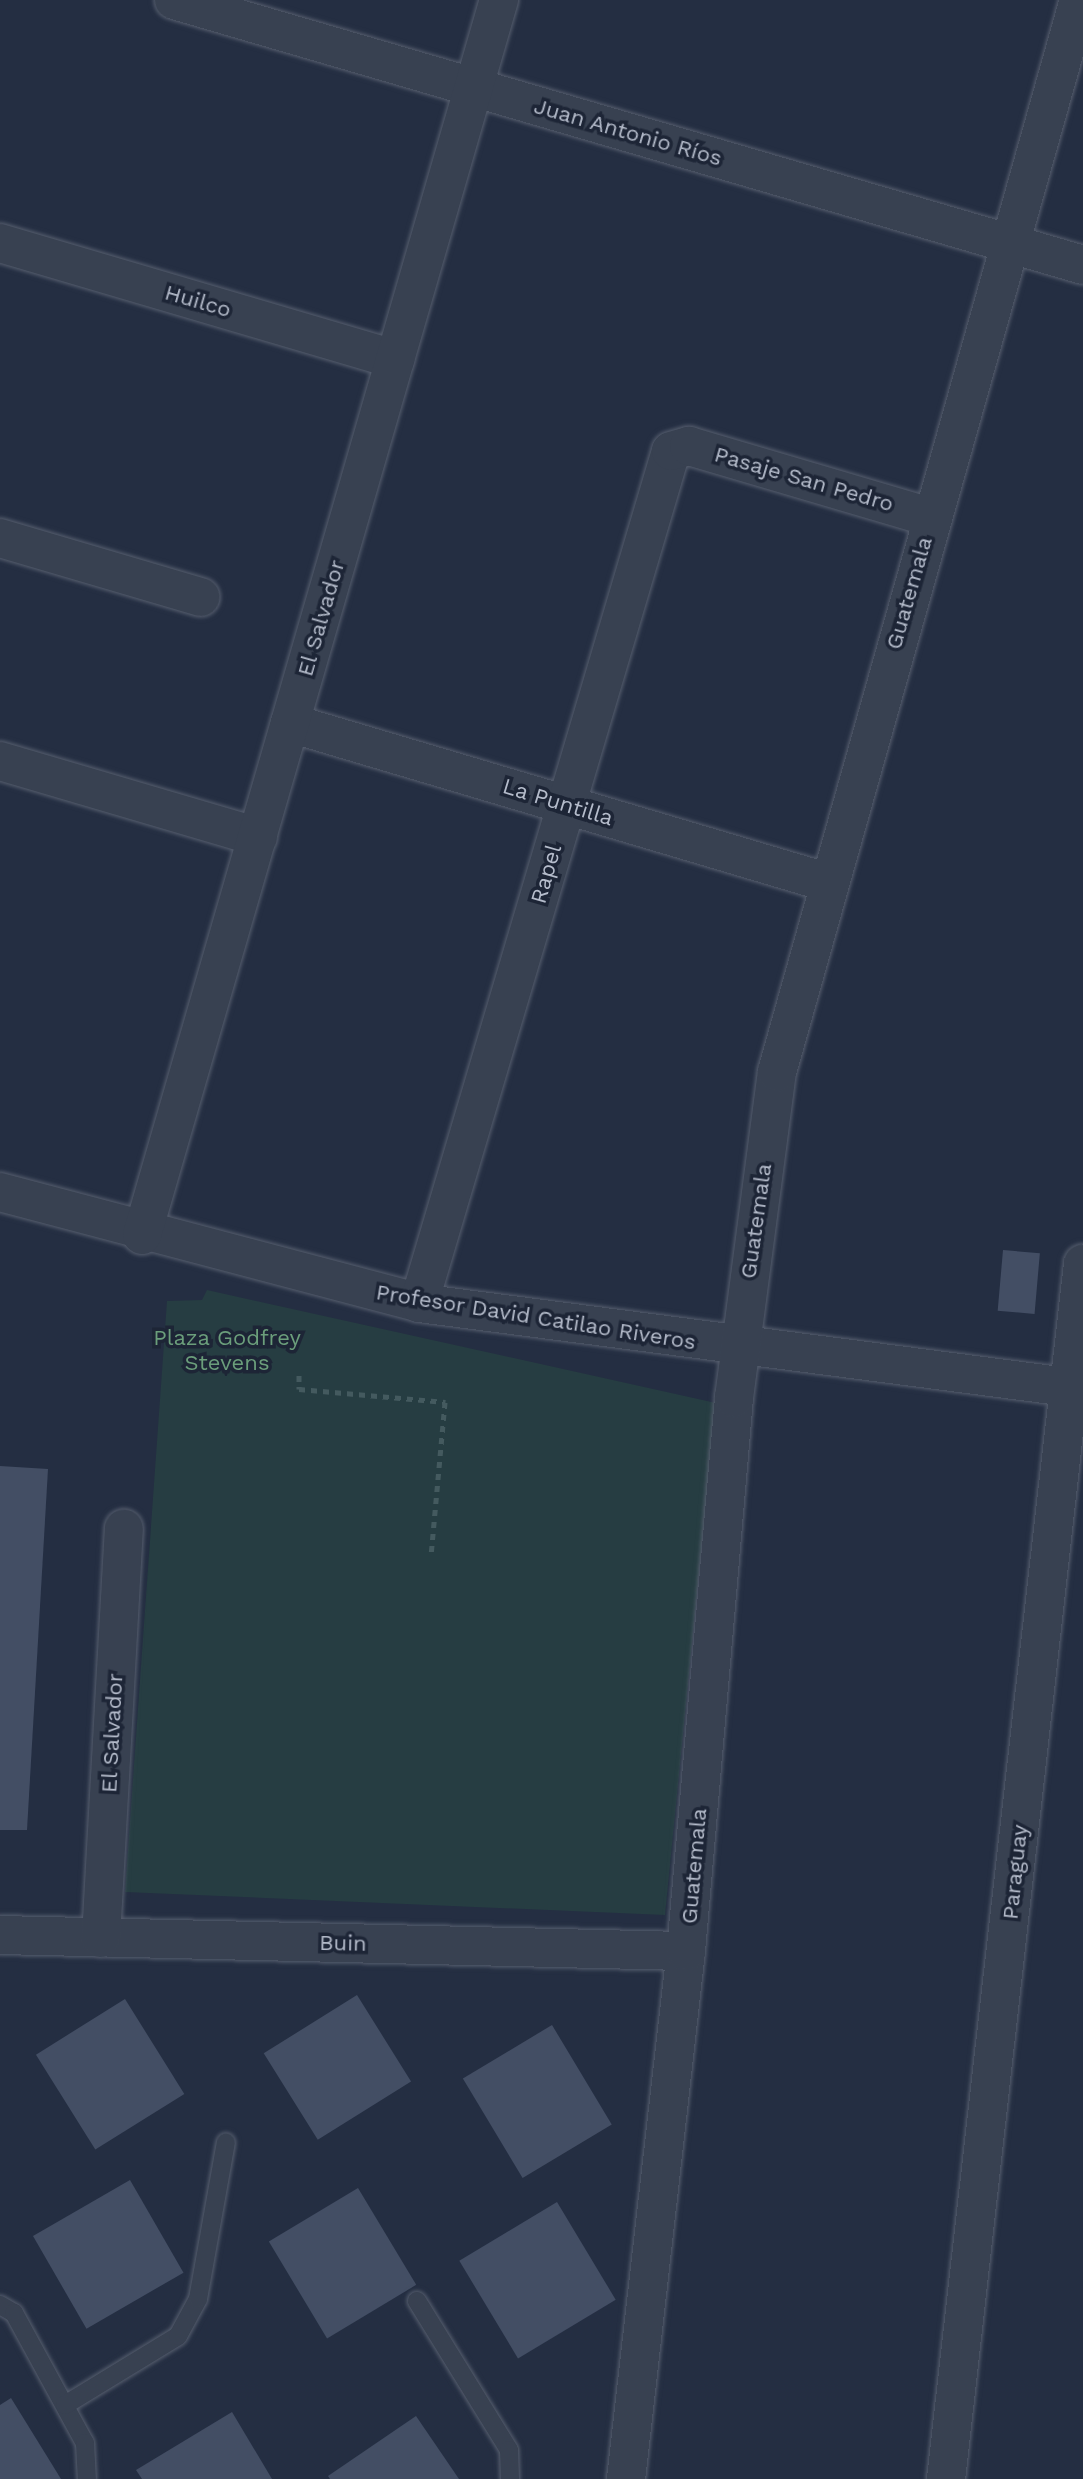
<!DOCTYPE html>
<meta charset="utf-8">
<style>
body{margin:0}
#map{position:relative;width:1083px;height:2479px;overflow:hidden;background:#242e42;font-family:"Work Sans",sans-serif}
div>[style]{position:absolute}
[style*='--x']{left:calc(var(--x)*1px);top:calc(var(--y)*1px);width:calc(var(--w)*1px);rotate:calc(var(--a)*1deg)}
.green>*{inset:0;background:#263d42}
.building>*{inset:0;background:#434e64;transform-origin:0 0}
.path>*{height:5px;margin-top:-2.5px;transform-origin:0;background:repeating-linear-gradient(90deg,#445a5f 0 6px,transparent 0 12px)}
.roads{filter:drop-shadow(0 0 2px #565e6e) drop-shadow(0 0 2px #565e6e)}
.lane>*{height:18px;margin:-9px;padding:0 9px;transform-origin:9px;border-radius:9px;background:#384151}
.street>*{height:38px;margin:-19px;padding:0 19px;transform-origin:19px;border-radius:19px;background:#384151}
span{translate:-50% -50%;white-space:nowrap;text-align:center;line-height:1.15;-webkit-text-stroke:7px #1d2536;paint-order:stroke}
.street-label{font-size:22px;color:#b5bccb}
.park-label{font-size:22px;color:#6b9e7b}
</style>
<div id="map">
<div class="green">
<div style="clip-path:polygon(207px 1290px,716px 1403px,665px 1915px,125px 1892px,167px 1301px,202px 1300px)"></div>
</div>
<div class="building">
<div style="left:1003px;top:1250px;width:37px;height:61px;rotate:5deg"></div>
<div style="clip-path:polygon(0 1466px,48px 1469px,27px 1830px,0 1830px)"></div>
<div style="left:357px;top:1995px;width:102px;height:110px;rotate:58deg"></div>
<div style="left:125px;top:1999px;width:112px;height:105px;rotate:58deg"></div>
<div style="left:552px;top:2025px;width:116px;height:104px;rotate:59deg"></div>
<div style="left:130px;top:2180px;width:107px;height:112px;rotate:60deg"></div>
<div style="left:358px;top:2188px;width:113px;height:104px;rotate:59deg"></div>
<div style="left:557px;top:2202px;width:114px;height:114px;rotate:59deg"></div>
<div style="clip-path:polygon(11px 2398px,61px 2479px,0 2479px,0 2405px)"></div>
<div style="clip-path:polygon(232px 2412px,272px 2479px,142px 2479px,136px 2470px)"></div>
<div style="clip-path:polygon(416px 2416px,459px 2479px,330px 2479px,328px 2476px)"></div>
</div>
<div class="path">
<div style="--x:299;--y:1375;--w:14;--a:90"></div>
<div style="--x:299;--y:1389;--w:147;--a:5.1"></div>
<div style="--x:445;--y:1402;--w:155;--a:95.2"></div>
</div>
<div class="roads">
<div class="lane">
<div style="--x:417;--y:2301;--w:175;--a:58.3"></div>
<div style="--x:509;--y:2450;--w:29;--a:88"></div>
<div style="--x:0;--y:2305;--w:16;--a:30"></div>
<div style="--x:14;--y:2313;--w:148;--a:61.4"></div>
<div style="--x:85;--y:2443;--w:36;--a:87"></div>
<div style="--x:65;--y:2405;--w:132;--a:-31.4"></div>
<div style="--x:178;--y:2336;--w:42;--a:-61.6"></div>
<div style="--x:198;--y:2299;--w:159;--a:-79.9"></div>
</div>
<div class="street">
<div style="--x:174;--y:0;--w:947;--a:16.25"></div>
<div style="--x:0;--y:243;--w:412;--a:16.4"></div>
<div style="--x:0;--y:538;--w:209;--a:16.4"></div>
<div style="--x:290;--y:723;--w:559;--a:16.52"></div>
<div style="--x:0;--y:761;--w:269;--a:16.4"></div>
<div style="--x:0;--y:1192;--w:433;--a:14.8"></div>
<div style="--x:419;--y:1303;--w:670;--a:7.38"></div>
<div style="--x:142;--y:1235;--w:1286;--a:-73.88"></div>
<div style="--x:419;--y:1303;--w:888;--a:-73.52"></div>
<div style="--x:671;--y:451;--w:19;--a:-16"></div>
<div style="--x:689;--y:446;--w:252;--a:16.4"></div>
<div style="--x:0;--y:1935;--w:686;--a:1.34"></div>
<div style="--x:101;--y:1938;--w:410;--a:-86.8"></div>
<div style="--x:626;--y:2479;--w:531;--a:-83.52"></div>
<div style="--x:686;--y:1951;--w:555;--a:-85.04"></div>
<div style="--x:734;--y:1398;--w:329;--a:-82.5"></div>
<div style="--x:777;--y:1072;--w:1114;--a:-74.27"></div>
<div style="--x:946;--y:2479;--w:1223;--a:-83.57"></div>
</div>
</div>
<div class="street-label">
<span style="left:628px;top:132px;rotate:16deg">Juan Antonio Ríos</span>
<span style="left:198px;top:301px;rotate:16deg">Huilco</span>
<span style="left:804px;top:479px;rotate:16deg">Pasaje San Pedro</span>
<span style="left:909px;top:593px;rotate:-74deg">Guatemala</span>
<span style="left:321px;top:618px;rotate:-74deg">El Salvador</span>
<span style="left:558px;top:802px;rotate:17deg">La Puntilla</span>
<span style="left:546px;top:874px;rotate:-74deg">Rapel</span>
<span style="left:756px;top:1221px;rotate:-82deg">Guatemala</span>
<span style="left:536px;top:1317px;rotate:9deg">Profesor David Catilao Riveros</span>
<span style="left:112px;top:1733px;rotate:-87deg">El Salvador</span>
<span style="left:694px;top:1866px;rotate:-85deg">Guatemala</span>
<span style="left:1015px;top:1872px;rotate:-84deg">Paraguay</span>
<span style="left:343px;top:1943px;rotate:1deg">Buin</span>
</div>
<div class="park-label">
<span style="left:227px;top:1350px">Plaza Godfrey<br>Stevens</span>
</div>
</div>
